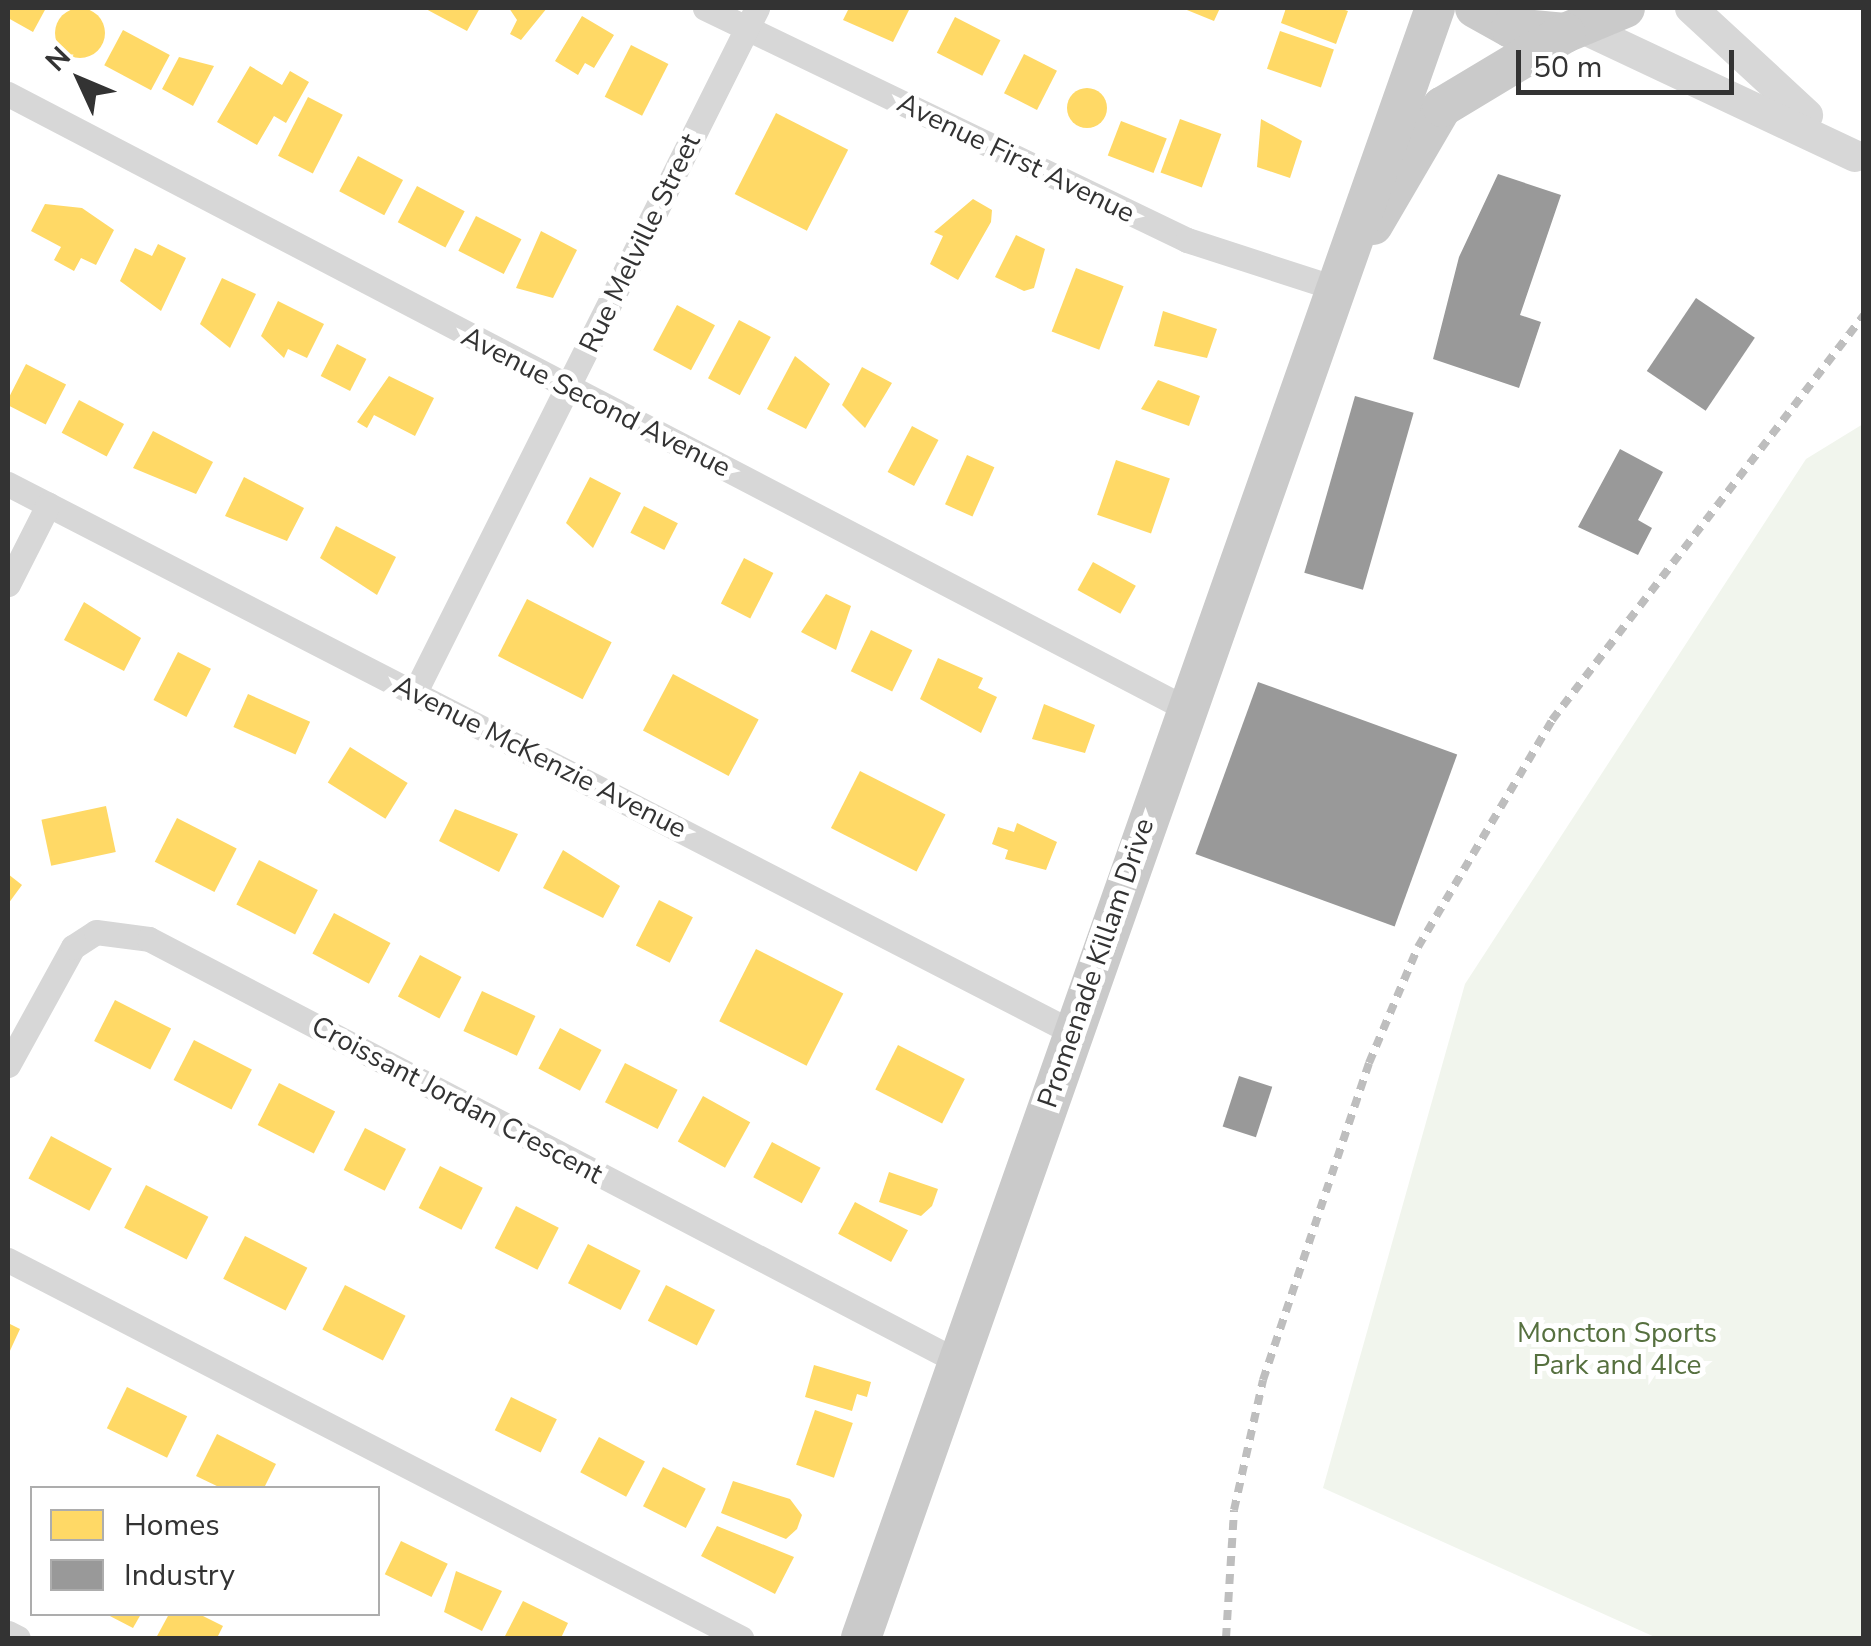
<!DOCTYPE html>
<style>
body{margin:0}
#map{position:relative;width:1871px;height:1646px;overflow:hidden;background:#fff;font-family:"Nunito Sans",sans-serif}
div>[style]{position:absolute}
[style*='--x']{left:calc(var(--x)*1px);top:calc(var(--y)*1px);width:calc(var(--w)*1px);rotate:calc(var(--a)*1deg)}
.green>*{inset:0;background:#f1f5ed}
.homes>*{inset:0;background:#ffd966;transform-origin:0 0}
.round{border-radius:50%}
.industry>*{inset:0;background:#999;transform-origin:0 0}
.minor>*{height:25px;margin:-12.5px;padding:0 12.5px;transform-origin:12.5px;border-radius:12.5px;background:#d7d7d7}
.tertiary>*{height:32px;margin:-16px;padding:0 16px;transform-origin:16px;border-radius:16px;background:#d7d7d7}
.primary>*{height:40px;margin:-20px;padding:0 20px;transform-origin:20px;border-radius:20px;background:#cacaca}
.rail>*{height:8px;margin-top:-4px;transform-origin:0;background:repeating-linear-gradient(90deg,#bebebe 0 10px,transparent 0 18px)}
span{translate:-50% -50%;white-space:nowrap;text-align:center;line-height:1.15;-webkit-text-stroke:10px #fff;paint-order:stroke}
.street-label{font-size:28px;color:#333}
.park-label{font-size:28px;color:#56703f}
.frame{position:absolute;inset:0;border:10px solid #333;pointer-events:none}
.legend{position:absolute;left:30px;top:1486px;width:350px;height:130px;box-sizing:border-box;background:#fff;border:2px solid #adadad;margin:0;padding:12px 18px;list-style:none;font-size:30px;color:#333}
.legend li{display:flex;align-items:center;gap:20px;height:50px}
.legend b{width:50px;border:2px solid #adadad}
.north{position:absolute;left:30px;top:30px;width:100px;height:100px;-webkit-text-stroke:8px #fff;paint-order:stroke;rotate:314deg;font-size:28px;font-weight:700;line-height:40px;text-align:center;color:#333}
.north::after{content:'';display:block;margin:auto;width:35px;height:45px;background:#333;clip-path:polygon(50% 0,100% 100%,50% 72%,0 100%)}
.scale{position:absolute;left:1516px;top:50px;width:218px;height:45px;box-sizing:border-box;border:5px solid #333;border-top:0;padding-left:12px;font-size:30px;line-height:35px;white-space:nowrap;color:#333;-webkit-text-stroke:8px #fff;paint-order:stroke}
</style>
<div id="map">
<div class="green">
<div style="clip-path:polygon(1863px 424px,1863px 1638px,1657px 1638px,1323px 1488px,1465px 984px,1806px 459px)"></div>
</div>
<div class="homes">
<div class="round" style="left:55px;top:8px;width:50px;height:50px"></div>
<div style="clip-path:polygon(8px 8px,46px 8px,33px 32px,8px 18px)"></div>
<div style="clip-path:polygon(424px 8px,480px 8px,467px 31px)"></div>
<div style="clip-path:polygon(509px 8px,547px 8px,521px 40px,510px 34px,517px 20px)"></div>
<div style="clip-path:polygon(849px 8px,910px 8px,893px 42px,843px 20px)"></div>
<div style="clip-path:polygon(1182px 8px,1220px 8px,1214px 21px)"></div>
<div style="clip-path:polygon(1286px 8px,1339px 8px,1348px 11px,1336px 44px,1281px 23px)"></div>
<div style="clip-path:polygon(582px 16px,614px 35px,594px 68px,585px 63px,578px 75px,555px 61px)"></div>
<div style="left:955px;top:17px;width:51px;height:40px;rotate:27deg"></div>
<div style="left:123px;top:30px;width:53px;height:40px;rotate:28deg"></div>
<div style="left:1280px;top:31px;width:57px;height:40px;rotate:19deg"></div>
<div style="left:631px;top:45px;width:42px;height:58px;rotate:27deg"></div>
<div style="left:1024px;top:54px;width:37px;height:44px;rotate:27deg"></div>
<div style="clip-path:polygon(179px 57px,214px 66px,193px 106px,162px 89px)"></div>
<div style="clip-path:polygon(250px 66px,282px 85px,290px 71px,309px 82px,286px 123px,274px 116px,257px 145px,217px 122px)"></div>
<div class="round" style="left:1067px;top:88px;width:40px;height:40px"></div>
<div style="left:308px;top:97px;width:39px;height:66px;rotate:27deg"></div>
<div style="left:776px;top:113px;width:81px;height:91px;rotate:27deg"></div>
<div style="left:1180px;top:119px;width:44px;height:57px;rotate:20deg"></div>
<div style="clip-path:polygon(1261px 119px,1302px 141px,1290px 178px,1257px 167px)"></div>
<div style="left:1121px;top:121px;width:49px;height:37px;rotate:21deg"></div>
<div style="left:358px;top:156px;width:51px;height:40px;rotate:28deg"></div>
<div style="left:417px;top:186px;width:54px;height:41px;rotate:28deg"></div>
<div style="clip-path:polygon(973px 199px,992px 210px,991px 222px,958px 280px,930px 264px,943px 236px,934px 232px)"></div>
<div style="clip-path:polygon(45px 204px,82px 208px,114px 230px,96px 265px,81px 258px,74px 271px,54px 260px,61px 247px,31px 231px)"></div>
<div style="left:476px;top:216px;width:51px;height:39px;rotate:27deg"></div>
<div style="clip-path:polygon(541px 231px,577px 250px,553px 298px,516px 288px)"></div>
<div style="clip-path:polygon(1016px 235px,1045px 249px,1034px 288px,1024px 291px,995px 277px)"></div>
<div style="clip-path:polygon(158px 244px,186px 258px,161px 311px,120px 281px,135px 248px,152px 256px)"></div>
<div style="left:1076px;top:268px;width:51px;height:68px;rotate:21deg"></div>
<div style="clip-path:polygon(222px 278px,256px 294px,230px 348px,200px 324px)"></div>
<div style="clip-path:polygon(278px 301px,324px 324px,307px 358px,288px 349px,284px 358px,261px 336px)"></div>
<div style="left:677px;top:305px;width:43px;height:51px;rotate:28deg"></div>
<div style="clip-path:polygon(1163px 311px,1217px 329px,1207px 358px,1154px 346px)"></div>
<div style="left:739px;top:320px;width:36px;height:66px;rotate:28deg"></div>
<div style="left:337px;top:344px;width:33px;height:36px;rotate:27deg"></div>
<div style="clip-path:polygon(795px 356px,830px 384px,806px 429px,767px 409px)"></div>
<div style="left:26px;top:364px;width:45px;height:45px;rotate:27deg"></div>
<div style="clip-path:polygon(862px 367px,892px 383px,865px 428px,842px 405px)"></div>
<div style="clip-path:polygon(389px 376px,434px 398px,415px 436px,374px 415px,367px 428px,357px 422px)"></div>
<div style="clip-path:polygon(1158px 380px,1200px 396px,1189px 426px,1141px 409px)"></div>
<div style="left:79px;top:400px;width:51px;height:37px;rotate:28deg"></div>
<div style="left:912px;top:426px;width:30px;height:52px;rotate:28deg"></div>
<div style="clip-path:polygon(153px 431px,213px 462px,196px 494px,133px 468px)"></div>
<div style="left:967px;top:455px;width:30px;height:54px;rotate:24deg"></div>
<div style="left:1116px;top:460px;width:57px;height:58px;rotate:19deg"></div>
<div style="clip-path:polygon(244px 477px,304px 508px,287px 541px,225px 516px)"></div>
<div style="clip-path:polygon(590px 477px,621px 493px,593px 548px,566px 523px)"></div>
<div style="left:644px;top:506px;width:38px;height:30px;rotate:27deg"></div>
<div style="clip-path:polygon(336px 526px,396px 557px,377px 595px,320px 558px)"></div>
<div style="left:744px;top:558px;width:33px;height:51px;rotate:27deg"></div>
<div style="left:1093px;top:562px;width:49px;height:32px;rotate:29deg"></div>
<div style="clip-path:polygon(826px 594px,851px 606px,836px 650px,801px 632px)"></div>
<div style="left:527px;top:599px;width:95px;height:64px;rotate:27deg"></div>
<div style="clip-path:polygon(84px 602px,141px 638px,124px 671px,64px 640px)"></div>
<div style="left:871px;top:630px;width:46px;height:46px;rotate:26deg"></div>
<div style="left:178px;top:652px;width:37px;height:54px;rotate:27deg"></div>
<div style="clip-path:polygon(938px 658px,983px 678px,978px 688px,997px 697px,981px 733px,920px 699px)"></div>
<div style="left:673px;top:674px;width:97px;height:64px;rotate:28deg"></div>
<div style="left:248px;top:694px;width:68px;height:36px;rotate:24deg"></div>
<div style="clip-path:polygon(1044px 704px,1095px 725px,1085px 753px,1032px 739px)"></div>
<div style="left:350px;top:747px;width:68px;height:42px;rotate:32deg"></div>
<div style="left:860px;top:771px;width:96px;height:64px;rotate:27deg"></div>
<div style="left:106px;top:806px;width:47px;height:66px;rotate:78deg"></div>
<div style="clip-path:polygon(455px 809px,518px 834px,499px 872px,439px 841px)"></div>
<div style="left:177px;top:818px;width:67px;height:49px;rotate:27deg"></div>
<div style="clip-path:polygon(1017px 823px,1057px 842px,1046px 870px,1005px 859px,1008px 850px,992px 844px,998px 827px,1014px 832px)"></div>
<div style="clip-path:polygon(563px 850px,620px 886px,603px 918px,543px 888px)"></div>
<div style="left:259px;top:860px;width:66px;height:50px;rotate:27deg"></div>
<div style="clip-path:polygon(8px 874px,22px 885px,8px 904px)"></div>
<div style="left:659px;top:900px;width:38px;height:51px;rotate:27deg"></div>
<div style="left:334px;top:913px;width:64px;height:46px;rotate:28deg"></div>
<div style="left:756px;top:949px;width:98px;height:81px;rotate:27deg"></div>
<div style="left:420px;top:955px;width:47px;height:47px;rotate:28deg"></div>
<div style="left:482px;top:991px;width:59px;height:44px;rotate:25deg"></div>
<div style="left:115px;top:1000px;width:63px;height:46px;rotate:27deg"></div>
<div style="left:560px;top:1028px;width:47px;height:46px;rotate:28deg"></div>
<div style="left:194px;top:1040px;width:65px;height:45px;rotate:27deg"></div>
<div style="left:898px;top:1045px;width:75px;height:50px;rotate:27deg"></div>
<div style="left:625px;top:1063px;width:59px;height:44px;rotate:27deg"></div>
<div style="left:279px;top:1083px;width:63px;height:47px;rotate:27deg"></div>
<div style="left:703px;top:1096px;width:54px;height:52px;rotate:29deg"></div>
<div style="left:365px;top:1128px;width:46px;height:47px;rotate:27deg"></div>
<div style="left:51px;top:1136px;width:69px;height:48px;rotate:28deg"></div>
<div style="left:772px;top:1142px;width:55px;height:40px;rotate:28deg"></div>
<div style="left:440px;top:1166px;width:48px;height:47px;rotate:27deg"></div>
<div style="clip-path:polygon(889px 1172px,938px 1189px,932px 1206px,921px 1216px,879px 1202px)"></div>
<div style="left:146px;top:1185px;width:70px;height:48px;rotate:27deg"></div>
<div style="left:855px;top:1202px;width:60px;height:36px;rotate:28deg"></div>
<div style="left:516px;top:1206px;width:48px;height:47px;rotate:27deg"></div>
<div style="left:245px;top:1236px;width:70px;height:48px;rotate:27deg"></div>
<div style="left:588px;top:1244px;width:59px;height:44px;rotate:27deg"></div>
<div style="left:345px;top:1285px;width:68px;height:50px;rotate:27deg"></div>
<div style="left:666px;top:1285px;width:55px;height:40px;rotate:27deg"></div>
<div style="clip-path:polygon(8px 1323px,20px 1329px,8px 1355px)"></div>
<div style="clip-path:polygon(814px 1365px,871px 1382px,867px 1397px,857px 1394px,852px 1411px,805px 1397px)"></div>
<div style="left:127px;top:1387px;width:67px;height:46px;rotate:26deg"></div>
<div style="left:511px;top:1397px;width:51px;height:37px;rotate:26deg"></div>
<div style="left:815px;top:1410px;width:40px;height:58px;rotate:19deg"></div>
<div style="clip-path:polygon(217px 1434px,276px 1464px,264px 1488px,221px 1488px,196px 1476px)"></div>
<div style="left:599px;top:1437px;width:52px;height:40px;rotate:28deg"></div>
<div style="left:663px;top:1467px;width:48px;height:44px;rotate:27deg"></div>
<div style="clip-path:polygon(733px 1481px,790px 1499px,802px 1515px,797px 1529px,786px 1539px,721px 1513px)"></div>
<div style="clip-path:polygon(717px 1526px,794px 1557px,775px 1594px,701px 1556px)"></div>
<div style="left:401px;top:1541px;width:52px;height:37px;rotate:26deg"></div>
<div style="clip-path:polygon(456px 1571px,502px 1591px,482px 1631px,444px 1612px)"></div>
<div style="clip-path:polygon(523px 1601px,568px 1623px,561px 1638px,504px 1638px)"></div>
<div style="clip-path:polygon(106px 1614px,141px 1614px,133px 1628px)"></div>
<div style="clip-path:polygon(169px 1614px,199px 1614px,223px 1626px,217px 1638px,156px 1638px)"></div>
</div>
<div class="industry">
<div style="clip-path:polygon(1498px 174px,1561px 195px,1520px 315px,1541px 322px,1519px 388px,1433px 359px,1459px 257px)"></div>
<div style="left:1696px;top:298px;width:71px;height:88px;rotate:34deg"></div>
<div style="left:1355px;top:396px;width:61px;height:184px;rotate:16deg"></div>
<div style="clip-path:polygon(1620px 449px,1663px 472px,1638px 520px,1652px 528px,1638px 555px,1578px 527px)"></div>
<div style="left:1258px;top:682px;width:212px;height:183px;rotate:20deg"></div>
<div style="left:1239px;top:1076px;width:35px;height:53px;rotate:18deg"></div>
</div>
<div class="minor">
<div style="--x:705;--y:8;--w:535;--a:25.7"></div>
<div style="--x:1187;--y:240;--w:156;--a:18"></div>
<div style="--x:8;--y:94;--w:1328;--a:27.55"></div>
<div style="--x:8;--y:484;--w:1197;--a:27.25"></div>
<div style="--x:8;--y:584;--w:89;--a:-63.1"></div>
<div style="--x:415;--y:692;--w:765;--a:-63.43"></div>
<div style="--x:8;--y:1065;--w:135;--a:-61.2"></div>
<div style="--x:73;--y:947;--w:27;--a:-33"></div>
<div style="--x:96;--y:932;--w:53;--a:7.5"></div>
<div style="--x:149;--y:939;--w:912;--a:27.58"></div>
<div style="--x:8;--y:1260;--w:825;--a:27.28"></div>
<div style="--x:8;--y:1633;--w:11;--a:27"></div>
</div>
<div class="tertiary">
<div style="--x:1691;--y:8;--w:158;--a:42.7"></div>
<div style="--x:1585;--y:29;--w:298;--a:25.2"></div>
</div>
<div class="primary">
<div style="--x:1475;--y:8;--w:41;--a:29.1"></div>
<div style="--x:1511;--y:28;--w:54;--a:5.3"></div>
<div style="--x:1565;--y:33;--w:65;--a:-22.6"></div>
<div style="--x:1373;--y:225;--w:137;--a:-59.7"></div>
<div style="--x:1442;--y:107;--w:144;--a:-31"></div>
<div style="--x:861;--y:1638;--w:1728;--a:-70.6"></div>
</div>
<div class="rail">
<div style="--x:1226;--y:1638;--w:128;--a:-86.4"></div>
<div style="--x:1234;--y:1510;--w:133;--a:-77.4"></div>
<div style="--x:1263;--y:1380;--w:334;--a:-71.5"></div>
<div style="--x:1369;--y:1063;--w:126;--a:-67.1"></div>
<div style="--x:1418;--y:947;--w:264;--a:-59.4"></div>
<div style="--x:1552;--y:720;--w:511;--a:-52.39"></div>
</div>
<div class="street-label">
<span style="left:1016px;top:158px;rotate:26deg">Avenue First Avenue</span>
<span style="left:640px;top:243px;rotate:-64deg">Rue Melville Street</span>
<span style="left:596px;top:402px;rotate:27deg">Avenue Second Avenue</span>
<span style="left:540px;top:757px;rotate:27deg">Avenue McKenzie Avenue</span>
<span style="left:1096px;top:963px;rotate:-71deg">Promenade Killam Drive</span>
<span style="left:457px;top:1100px;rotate:28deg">Croissant Jordan Crescent</span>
</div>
<div class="park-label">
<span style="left:1617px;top:1349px">Moncton Sports<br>Park and 4Ice</span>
</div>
<div class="frame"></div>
<ul class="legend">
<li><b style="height:28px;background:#ffd966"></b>Homes</li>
<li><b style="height:28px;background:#999"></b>Industry</li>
</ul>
<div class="north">N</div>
<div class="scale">50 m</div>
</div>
